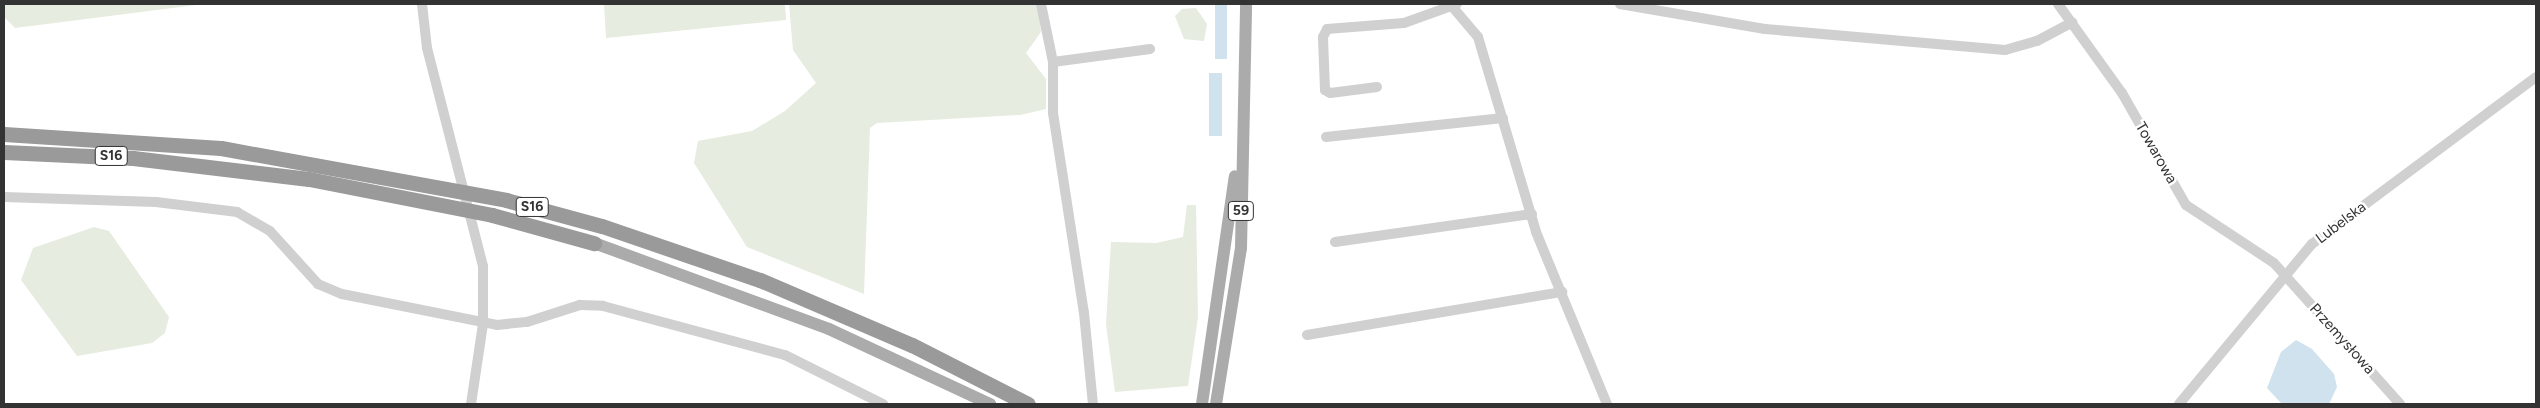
<!DOCTYPE html>
<meta charset="utf-8">
<style>
body{margin:0}
#map{position:relative;width:2540px;height:408px;overflow:hidden;background:#fff;font-family:Figtree,sans-serif}
div>[style]{position:absolute}
[style*='--x']{left:calc(var(--x)*1px);top:calc(var(--y)*1px);width:calc(var(--w)*1px);rotate:calc(var(--a)*1deg)}
.green>*{inset:0;background:#e6ecdf}
.water>*{inset:0;background:#cfe2ee;transform-origin:0 0}
.minor>*{height:10px;margin:-5px;padding:0 5px;transform-origin:5px;border-radius:5px;background:#d0d0d0}
.major>*{height:12px;margin:-6px;padding:0 6px;transform-origin:6px;border-radius:6px;background:#ababab}
.highway>*{height:15px;margin:-7.5px;padding:0 7.5px;transform-origin:7.5px;border-radius:7.5px;background:#9a9a9a}
span{translate:-50% -50%;white-space:nowrap;text-align:center;line-height:1.15;-webkit-text-stroke:5px #fff;paint-order:stroke}
.shield-label span{padding:1px 4px;background:#fff;border:1px solid;border-radius:4px;-webkit-text-stroke-width:0}
.shield-label{font-size:14px;color:#333;font-weight:700}
.street-label{font-size:15px;color:#333}
.frame{position:absolute;inset:0;border:5px solid #333;pointer-events:none}
</style>
<div id="map">
<div class="green">
<div style="clip-path:polygon(4px 4px,204px 4px,15px 28px,5px 18px)"></div>
<div style="clip-path:polygon(604px 4px,785px 4px,786px 20px,606px 38px)"></div>
<div style="clip-path:polygon(789px 4px,1038px 4px,1041px 32px,1026px 53px,1046px 79px,1046px 109px,1020px 115px,877px 123px,870px 128px,864px 294px,747px 247px,694px 163px,698px 141px,752px 131px,785px 111px,816px 83px,793px 50px)"></div>
<div style="clip-path:polygon(1196px 8px,1207px 24px,1204px 41px,1184px 39px,1175px 16px,1182px 9px)"></div>
<div style="clip-path:polygon(1187px 205px,1196px 205px,1198px 317px,1188px 386px,1115px 392px,1106px 324px,1111px 242px,1156px 243px,1183px 237px)"></div>
<div style="clip-path:polygon(94px 227px,109px 231px,169px 317px,165px 333px,152px 343px,77px 356px,21px 280px,33px 248px)"></div>
</div>
<div class="water">
<div style="left:1215px;top:4px;width:12px;height:55px"></div>
<div style="left:1209px;top:73px;width:13px;height:63px"></div>
<div style="clip-path:polygon(2296px 340px,2312px 349px,2334px 374px,2337px 387px,2329px 404px,2282px 404px,2267px 388px,2281px 352px)"></div>
</div>
<div class="minor">
<div style="--x:422;--y:4;--w:44;--a:83.5"></div>
<div style="--x:427;--y:48;--w:225;--a:75.6"></div>
<div style="--x:483;--y:266;--w:58;--a:90"></div>
<div style="--x:483;--y:324;--w:81;--a:98.5"></div>
<div style="--x:1041;--y:4;--w:59;--a:78.3"></div>
<div style="--x:1053;--y:62;--w:51;--a:90"></div>
<div style="--x:1053;--y:113;--w:202;--a:81.2"></div>
<div style="--x:1084;--y:313;--w:91;--a:84.4"></div>
<div style="--x:1450;--y:4;--w:43;--a:49.7"></div>
<div style="--x:1478;--y:37;--w:203;--a:73.4"></div>
<div style="--x:1536;--y:232;--w:186;--a:67.6"></div>
<div style="--x:1620;--y:4;--w:147;--a:9.8"></div>
<div style="--x:1765;--y:29;--w:241;--a:5"></div>
<div style="--x:2005;--y:50;--w:33;--a:-16"></div>
<div style="--x:2037;--y:41;--w:40;--a:-28"></div>
<div style="--x:2058;--y:4;--w:110;--a:54.3"></div>
<div style="--x:2122;--y:93;--w:129;--a:60.3"></div>
<div style="--x:2186;--y:205;--w:105;--a:33.4"></div>
<div style="--x:2274;--y:263;--w:189;--a:48.2"></div>
<div style="--x:1053;--y:62;--w:98;--a:-7.6"></div>
<div style="--x:1377;--y:87;--w:47;--a:172.7"></div>
<div style="--x:1330;--y:93;--w:6;--a:-149"></div>
<div style="--x:1325;--y:90;--w:53;--a:-92.2"></div>
<div style="--x:1323;--y:37;--w:9;--a:-63"></div>
<div style="--x:1327;--y:29;--w:77;--a:-4.5"></div>
<div style="--x:1404;--y:23;--w:56;--a:-19.7"></div>
<div style="--x:1326;--y:137;--w:178;--a:-6.1"></div>
<div style="--x:4;--y:197;--w:152;--a:1.9"></div>
<div style="--x:156;--y:202;--w:82;--a:7"></div>
<div style="--x:237;--y:212;--w:38;--a:30"></div>
<div style="--x:270;--y:231;--w:72;--a:47.8"></div>
<div style="--x:318;--y:284;--w:26;--a:23"></div>
<div style="--x:342;--y:294;--w:158;--a:11.3"></div>
<div style="--x:497;--y:325;--w:30;--a:-6"></div>
<div style="--x:527;--y:322;--w:56;--a:-17.8"></div>
<div style="--x:580;--y:305;--w:23;--a:2"></div>
<div style="--x:603;--y:306;--w:188;--a:15.1"></div>
<div style="--x:785;--y:355;--w:110;--a:26.6"></div>
<div style="--x:1335;--y:242;--w:199;--a:-8.1"></div>
<div style="--x:1307;--y:335;--w:259;--a:-9.6"></div>
<div style="--x:2179;--y:404;--w:208;--a:-50.3"></div>
<div style="--x:2312;--y:244;--w:279;--a:-36.7"></div>
</div>
<div class="major">
<div style="--x:594;--y:243;--w:250;--a:20.1"></div>
<div style="--x:829;--y:329;--w:178;--a:25"></div>
<div style="--x:1202;--y:404;--w:230;--a:-81.8"></div>
<div style="--x:1216;--y:404;--w:158;--a:-80.9"></div>
<div style="--x:1241;--y:248;--w:244;--a:-88.8"></div>
</div>
<div class="highway">
<div style="--x:4;--y:134;--w:217;--a:3.7"></div>
<div style="--x:221;--y:148;--w:290;--a:10.3"></div>
<div style="--x:506;--y:200;--w:99;--a:15.2"></div>
<div style="--x:602;--y:226;--w:167;--a:18.9"></div>
<div style="--x:760;--y:280;--w:165;--a:23.2"></div>
<div style="--x:912;--y:345;--w:130;--a:27"></div>
<div style="--x:4;--y:152;--w:129;--a:2.7"></div>
<div style="--x:133;--y:158;--w:177;--a:6.8"></div>
<div style="--x:309;--y:179;--w:187;--a:11.1"></div>
<div style="--x:492;--y:215;--w:106;--a:15.4"></div>
</div>
<div class="shield-label">
<span style="left:111px;top:156px">S16</span>
<span style="left:532px;top:207px">S16</span>
<span style="left:1241px;top:211px">59</span>
</div>
<div class="street-label">
<span style="left:2156px;top:153px;rotate:60deg">Towarowa</span>
<span style="left:2341px;top:223px;rotate:-37deg">Lubelska</span>
<span style="left:2342px;top:339px;rotate:48deg">Przemysłowa</span>
</div>
<div class="frame"></div>
</div>
